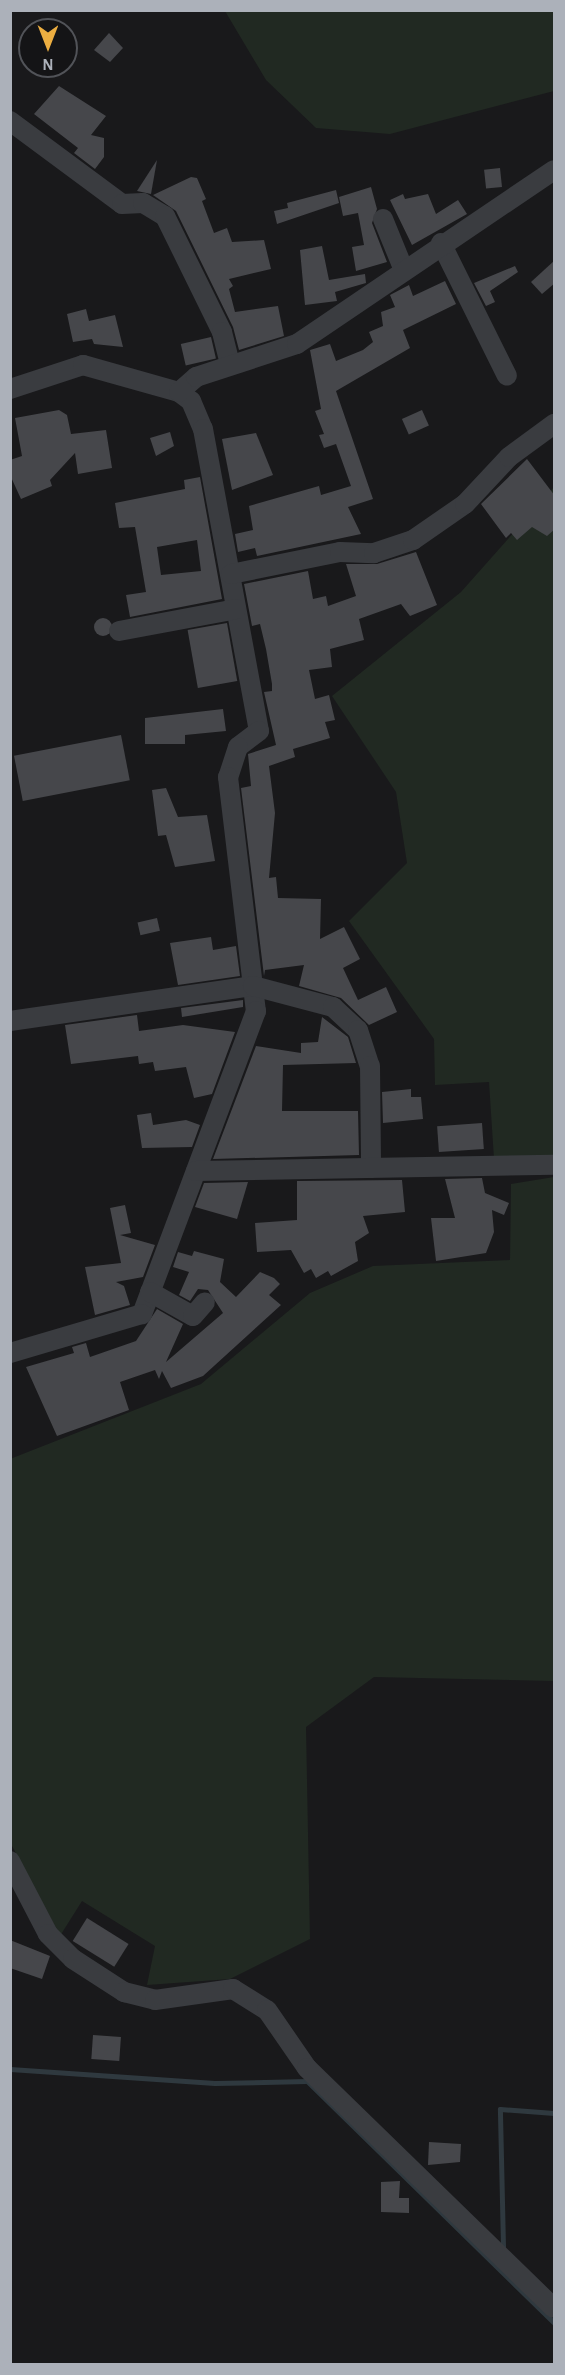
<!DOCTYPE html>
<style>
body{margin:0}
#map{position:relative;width:565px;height:2375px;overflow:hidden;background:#19191b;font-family:"Alegreya Sans",sans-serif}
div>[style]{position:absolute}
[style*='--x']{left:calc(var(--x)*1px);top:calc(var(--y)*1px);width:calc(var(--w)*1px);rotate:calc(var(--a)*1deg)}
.green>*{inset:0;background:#212922}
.stream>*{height:5px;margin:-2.5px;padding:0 2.5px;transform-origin:2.5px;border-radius:2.5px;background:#2f393f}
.building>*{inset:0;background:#46474b;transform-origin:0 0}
.round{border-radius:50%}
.minor>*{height:20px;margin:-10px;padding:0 10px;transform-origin:10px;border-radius:10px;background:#3a3c40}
span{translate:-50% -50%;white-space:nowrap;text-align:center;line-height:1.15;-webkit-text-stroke:6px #141416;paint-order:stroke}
.frame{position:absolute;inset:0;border:12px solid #acb1ba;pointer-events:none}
.north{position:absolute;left:18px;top:18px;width:60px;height:60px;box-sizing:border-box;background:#141416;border:2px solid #515358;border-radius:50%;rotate:180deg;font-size:16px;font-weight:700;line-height:24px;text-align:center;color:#acb1ba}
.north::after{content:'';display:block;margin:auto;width:21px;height:27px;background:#ecae41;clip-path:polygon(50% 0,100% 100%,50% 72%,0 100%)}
</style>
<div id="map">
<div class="green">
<div style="clip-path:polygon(225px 11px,554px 11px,554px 91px,390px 134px,316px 128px,266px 80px)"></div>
<div style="clip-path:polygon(554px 487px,554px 1155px,494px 1159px,489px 1082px,435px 1085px,434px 1039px,349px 921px,407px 863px,396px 792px,332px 696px,461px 592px)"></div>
<div style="clip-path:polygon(554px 1177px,554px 1681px,374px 1677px,306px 1727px,310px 1939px,230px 1979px,147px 1985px,155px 1946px,82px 1901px,60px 1936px,11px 1844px,10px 1459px,201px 1384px,310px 1293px,373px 1266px,510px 1260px,511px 1184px)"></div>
</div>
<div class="stream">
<div style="--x:10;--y:2069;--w:205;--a:3.9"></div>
<div style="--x:215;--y:2083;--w:92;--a:-1.2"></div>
<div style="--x:307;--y:2081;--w:346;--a:44.4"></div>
<div style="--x:503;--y:2246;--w:137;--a:-91.3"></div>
<div style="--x:500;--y:2109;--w:54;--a:4.2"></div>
</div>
<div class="building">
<div style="clip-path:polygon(109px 33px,123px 48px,110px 62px,94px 50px)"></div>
<div style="clip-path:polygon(59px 86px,106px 116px,91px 135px,104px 138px,104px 157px,95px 169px,74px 153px,78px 148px,34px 114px)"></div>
<div style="clip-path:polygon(157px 160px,151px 194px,137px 191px)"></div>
<div style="left:500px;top:168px;width:19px;height:16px;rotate:84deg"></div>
<div style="clip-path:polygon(191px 177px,197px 178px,206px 199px,202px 201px,214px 233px,227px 228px,232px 242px,264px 240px,271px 269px,229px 279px,233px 286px,229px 289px,235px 312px,278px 306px,284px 336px,239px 350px,233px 327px,176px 211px,153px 195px)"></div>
<div style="clip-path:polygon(371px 187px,377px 209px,372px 223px,387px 262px,356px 271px,352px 247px,364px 245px,358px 213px,343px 216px,339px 197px)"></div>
<div style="clip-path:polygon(336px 190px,339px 203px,277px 224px,274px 211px,288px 208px,287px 203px)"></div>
<div style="clip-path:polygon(403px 194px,405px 199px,428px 194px,436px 214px,458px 200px,467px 214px,412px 245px,390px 200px)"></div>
<div style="clip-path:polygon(322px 246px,329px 280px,365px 274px,366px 283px,335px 292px,337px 301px,305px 305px,300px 250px)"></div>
<div style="clip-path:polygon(555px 260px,555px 283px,542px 294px,531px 282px)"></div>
<div style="clip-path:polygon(515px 266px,518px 272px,490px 291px,495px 302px,486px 306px,474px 283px)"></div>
<div style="clip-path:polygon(445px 281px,456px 304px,403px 330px,410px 348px,336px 391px,373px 499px,348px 507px,361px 534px,257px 556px,255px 548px,238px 552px,235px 534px,253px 530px,249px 506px,319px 486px,321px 495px,351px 486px,336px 444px,324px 448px,319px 435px,324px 434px,315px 411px,321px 409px,310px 350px,330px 344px,336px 361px,363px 350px,373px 342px,369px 332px,383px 326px,381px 312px,395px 307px,390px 295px,409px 285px,413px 296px)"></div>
<div style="clip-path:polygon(86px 309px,89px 321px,115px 315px,123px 347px,94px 344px,92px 339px,73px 342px,67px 314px)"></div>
<div style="left:211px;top:337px;width:22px;height:31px;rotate:77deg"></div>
<div style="clip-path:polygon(59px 410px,67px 415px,71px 434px,106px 430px,112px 468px,78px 474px,75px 453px,50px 480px,52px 486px,21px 499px,10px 475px,10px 460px,22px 456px,15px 418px)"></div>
<div style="left:422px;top:410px;width:17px;height:22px;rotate:66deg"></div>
<div style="clip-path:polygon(170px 432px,174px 446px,156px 456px,150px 438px)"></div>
<div style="clip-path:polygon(256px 433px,273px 475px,232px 490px,222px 439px)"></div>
<div style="clip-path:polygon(527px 459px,555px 496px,555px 529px,547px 536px,532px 527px,517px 540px,511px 533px,506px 538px,481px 504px)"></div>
<div style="clip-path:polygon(evenodd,200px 477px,222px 599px,130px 617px,126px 595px,146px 592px,135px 527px,119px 528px,115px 503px,185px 489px,184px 480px,200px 477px,197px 540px,201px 571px,161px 575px,157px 547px,197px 540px)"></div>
<div style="clip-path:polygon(416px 552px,437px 605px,410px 616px,401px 604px,359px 619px,364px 640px,330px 649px,332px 667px,309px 670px,315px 699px,329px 695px,335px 720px,325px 722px,330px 738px,293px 749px,295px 757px,269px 766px,275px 813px,269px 878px,276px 877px,278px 898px,321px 899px,320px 939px,344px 927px,360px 959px,343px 968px,358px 1000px,386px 987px,397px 1012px,369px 1025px,341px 998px,299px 986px,304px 965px,265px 970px,264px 976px,241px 788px,251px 786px,248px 754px,276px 745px,264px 692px,272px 691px,272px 684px,266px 649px,260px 624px,252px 626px,244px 584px,308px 571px,313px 599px,326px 596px,328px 606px,356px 596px,346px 564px,377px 564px)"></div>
<div class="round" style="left:94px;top:618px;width:18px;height:18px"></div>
<div style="left:227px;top:623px;width:59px;height:40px;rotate:80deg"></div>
<div style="clip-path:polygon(223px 709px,226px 731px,185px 735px,185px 744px,145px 744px,145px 718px)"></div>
<div style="left:121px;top:735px;width:46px;height:109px;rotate:79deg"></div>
<div style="clip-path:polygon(166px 788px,178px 817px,207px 815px,215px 861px,175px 867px,166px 835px,158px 836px,152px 790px)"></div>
<div style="left:157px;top:918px;width:13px;height:20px;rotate:77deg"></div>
<div style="clip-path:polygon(211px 937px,213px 950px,236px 946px,240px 976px,178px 985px,170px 943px)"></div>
<div style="clip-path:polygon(243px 1000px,243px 1007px,182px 1017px,181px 1008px)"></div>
<div style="clip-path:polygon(137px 1015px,139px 1031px,183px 1025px,235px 1032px,212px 1094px,194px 1098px,186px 1067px,155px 1071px,153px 1062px,139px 1064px,138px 1056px,71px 1064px,65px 1025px)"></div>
<div style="clip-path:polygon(322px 1017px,348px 1037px,356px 1063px,283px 1065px,282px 1111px,358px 1111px,359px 1155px,213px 1159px,256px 1046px,301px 1053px,301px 1043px,318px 1042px)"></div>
<div style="clip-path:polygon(411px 1089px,411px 1097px,421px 1097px,423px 1119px,383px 1123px,382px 1092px)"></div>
<div style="clip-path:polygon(151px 1113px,153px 1125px,186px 1120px,200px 1125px,192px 1147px,142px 1148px,137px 1115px)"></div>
<div style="left:482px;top:1123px;width:26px;height:45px;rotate:86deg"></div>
<div style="clip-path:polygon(482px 1178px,485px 1193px,509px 1203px,504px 1215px,492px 1210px,494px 1232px,486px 1253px,436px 1261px,431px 1218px,455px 1218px,445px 1179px)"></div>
<div style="clip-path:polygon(402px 1180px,405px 1212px,363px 1216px,369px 1233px,355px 1242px,358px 1261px,331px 1276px,328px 1271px,316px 1278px,311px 1269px,304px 1273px,291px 1250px,257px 1252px,255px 1223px,297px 1220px,297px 1181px)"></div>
<div style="clip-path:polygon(248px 1182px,237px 1219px,195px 1207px,204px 1183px)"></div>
<div style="clip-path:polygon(125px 1205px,131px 1233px,120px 1235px,155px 1245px,143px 1277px,116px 1282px,124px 1286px,130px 1305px,95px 1315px,85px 1267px,121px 1263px,110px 1208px)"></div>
<div style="clip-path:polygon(194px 1251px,224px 1259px,220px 1282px,236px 1297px,260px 1272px,274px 1278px,280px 1284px,269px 1295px,281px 1305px,203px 1376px,171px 1388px,162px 1371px,159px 1379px,155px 1370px,120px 1382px,129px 1410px,57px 1436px,26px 1367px,74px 1353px,72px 1347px,86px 1343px,90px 1357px,136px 1341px,157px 1309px,183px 1324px,166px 1362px,223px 1313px,208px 1290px,198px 1289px,190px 1301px,179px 1295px,189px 1272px,173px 1267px,178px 1252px,192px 1256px)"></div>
<div style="left:87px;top:1918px;width:49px;height:27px;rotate:32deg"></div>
<div style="clip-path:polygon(10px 1940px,50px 1956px,42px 1979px,10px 1968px)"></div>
<div style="left:93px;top:2035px;width:28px;height:24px;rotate:4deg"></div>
<div style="clip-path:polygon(429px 2142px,461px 2144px,460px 2162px,428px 2165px)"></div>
<div style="clip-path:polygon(400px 2181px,399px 2198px,409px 2198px,409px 2213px,381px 2212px,381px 2182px)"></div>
</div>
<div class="minor">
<div style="--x:10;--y:121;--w:139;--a:36.5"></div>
<div style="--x:122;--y:204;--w:21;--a:-3"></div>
<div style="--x:143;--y:203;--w:26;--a:31"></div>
<div style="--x:165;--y:216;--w:129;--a:63.8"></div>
<div style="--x:222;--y:332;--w:34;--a:76"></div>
<div style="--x:383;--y:219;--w:53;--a:67.8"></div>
<div style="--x:441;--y:243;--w:148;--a:63.6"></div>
<div style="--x:10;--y:389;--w:77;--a:-18.2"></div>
<div style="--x:83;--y:365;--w:100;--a:15.7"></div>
<div style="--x:179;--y:392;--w:15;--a:37"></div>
<div style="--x:191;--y:401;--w:30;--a:67"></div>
<div style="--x:203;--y:429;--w:307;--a:79.5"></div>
<div style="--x:259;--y:731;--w:26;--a:143"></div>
<div style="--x:238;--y:747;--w:32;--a:108"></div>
<div style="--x:228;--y:777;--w:236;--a:83.2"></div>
<div style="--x:256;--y:1011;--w:324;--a:110.6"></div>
<div style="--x:142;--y:1314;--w:138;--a:163.5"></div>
<div style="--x:179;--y:392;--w:23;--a:-41"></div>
<div style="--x:196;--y:377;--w:106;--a:-18.1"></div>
<div style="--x:297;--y:344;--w:310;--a:-34.1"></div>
<div style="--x:231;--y:574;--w:111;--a:-11.4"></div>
<div style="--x:340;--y:552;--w:34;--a:2"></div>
<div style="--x:374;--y:553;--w:41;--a:-18.4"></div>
<div style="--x:413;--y:540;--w:63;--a:-34.7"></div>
<div style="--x:465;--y:504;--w:64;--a:-46.9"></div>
<div style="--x:509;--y:457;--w:56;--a:-36.3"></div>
<div style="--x:119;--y:631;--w:119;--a:-10.6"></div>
<div style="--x:10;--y:1021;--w:246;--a:-8.2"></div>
<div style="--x:253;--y:986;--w:83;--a:14.7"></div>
<div style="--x:333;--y:1007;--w:34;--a:43"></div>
<div style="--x:358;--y:1030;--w:38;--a:72"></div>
<div style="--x:370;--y:1066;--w:102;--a:89.4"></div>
<div style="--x:196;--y:1171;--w:358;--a:-1"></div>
<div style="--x:150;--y:1292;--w:49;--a:29.2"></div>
<div style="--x:193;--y:1316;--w:18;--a:-49"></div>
<div style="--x:10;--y:1861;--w:82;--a:62.5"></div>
<div style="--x:48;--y:1934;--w:35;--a:45"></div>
<div style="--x:73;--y:1959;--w:61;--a:32.9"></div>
<div style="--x:124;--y:1992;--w:32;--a:14"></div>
<div style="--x:155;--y:2000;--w:79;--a:-8"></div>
<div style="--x:233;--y:1989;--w:40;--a:32"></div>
<div style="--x:267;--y:2010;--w:70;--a:55.4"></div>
<div style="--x:307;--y:2068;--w:344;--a:44.2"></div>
</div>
<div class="frame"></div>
<div class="north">N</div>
</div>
